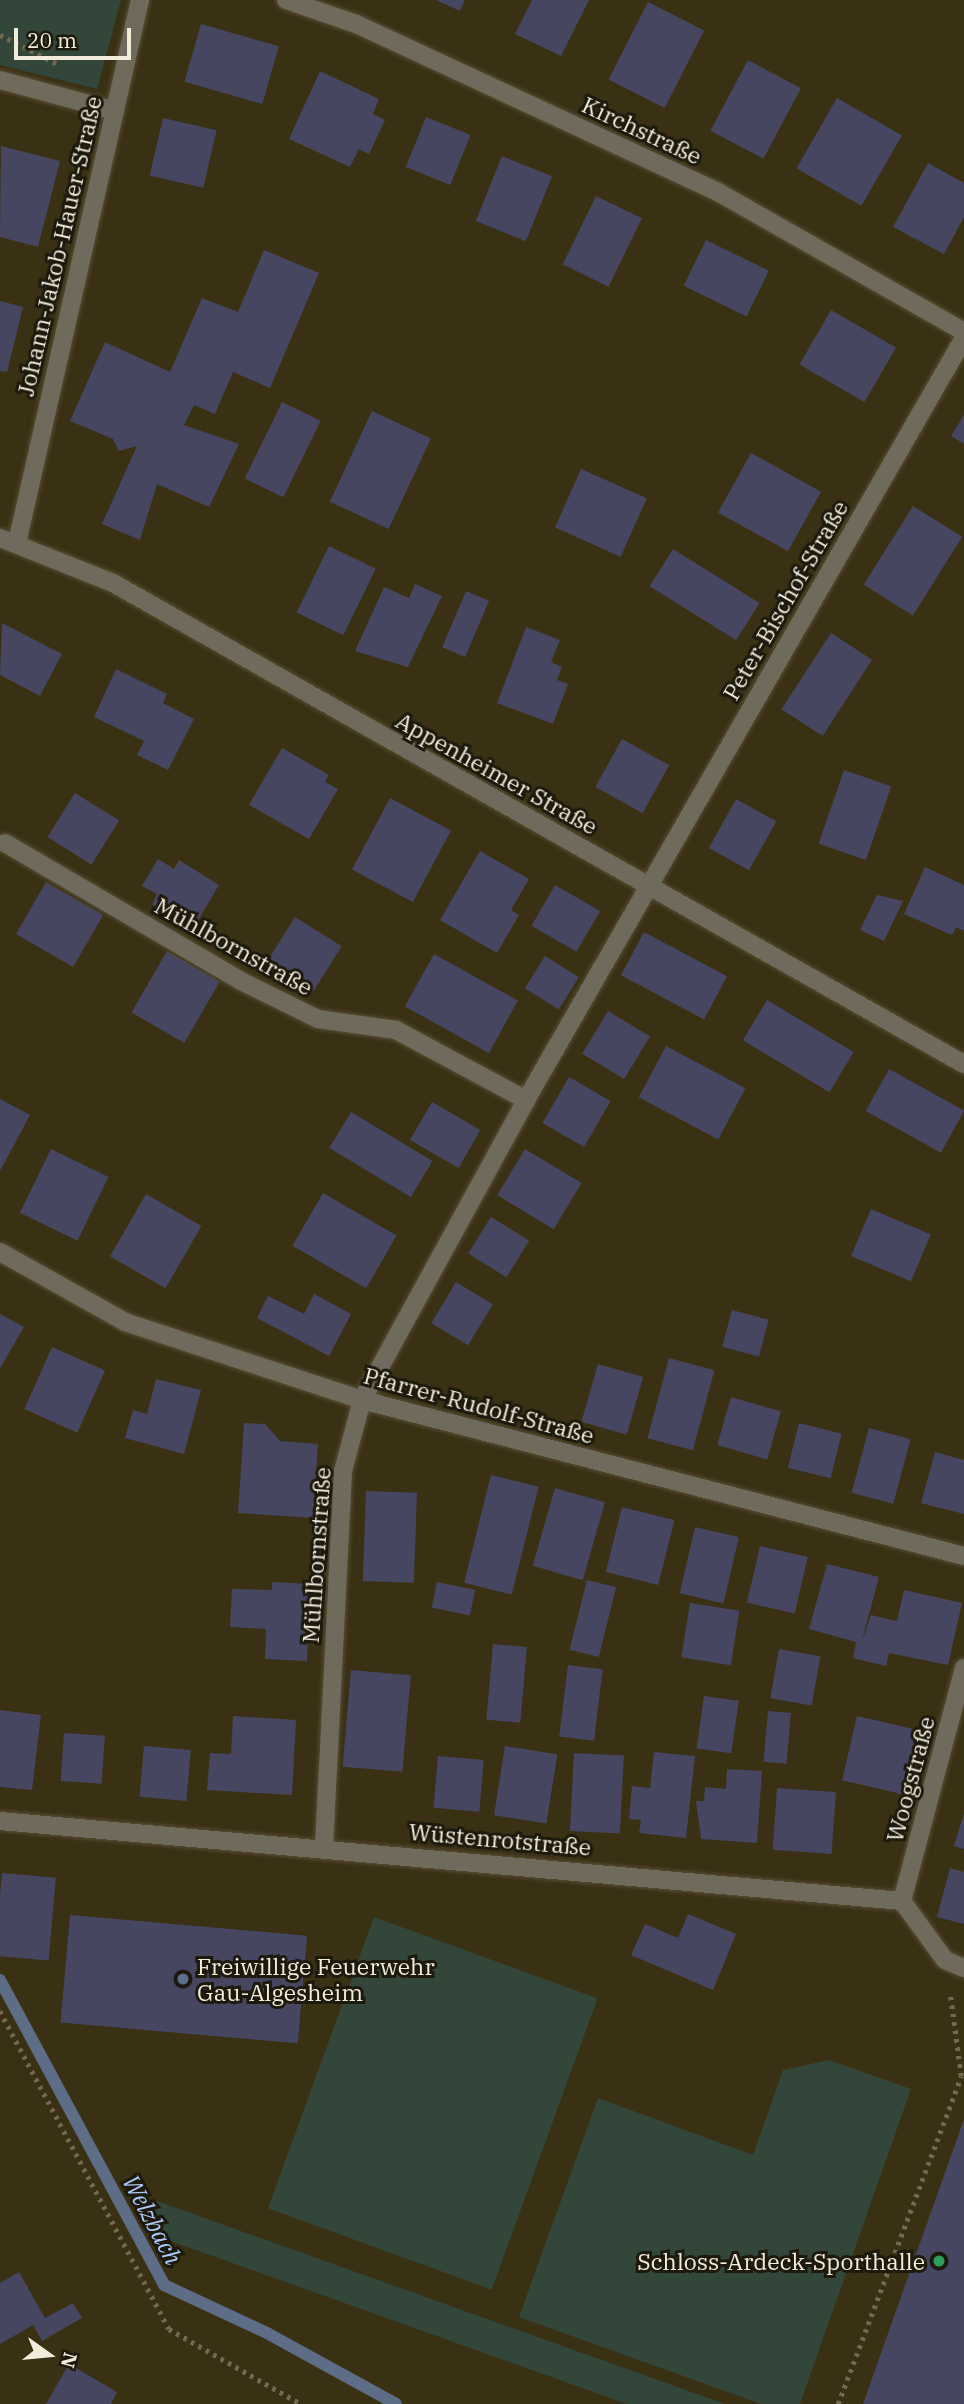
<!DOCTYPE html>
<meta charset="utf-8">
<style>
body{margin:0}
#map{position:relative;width:964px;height:2404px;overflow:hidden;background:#3a3014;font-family:"IBM Plex Serif",serif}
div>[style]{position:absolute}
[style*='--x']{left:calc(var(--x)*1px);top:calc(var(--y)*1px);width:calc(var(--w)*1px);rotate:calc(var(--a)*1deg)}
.green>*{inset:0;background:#32473a;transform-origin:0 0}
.stream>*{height:12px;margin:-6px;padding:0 6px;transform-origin:6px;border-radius:6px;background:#5d6d86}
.building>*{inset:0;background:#474661;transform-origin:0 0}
.path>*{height:4.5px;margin-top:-2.25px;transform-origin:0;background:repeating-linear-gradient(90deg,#726951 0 3.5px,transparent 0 8.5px)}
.roads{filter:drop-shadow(0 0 2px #574e34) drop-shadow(0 0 2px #574e34)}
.street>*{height:18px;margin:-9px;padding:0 9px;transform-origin:9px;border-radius:9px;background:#706a5d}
.dots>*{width:19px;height:19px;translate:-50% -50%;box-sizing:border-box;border:4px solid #1d190d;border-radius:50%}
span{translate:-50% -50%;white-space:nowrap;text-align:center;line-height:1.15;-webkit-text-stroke:6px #1d190d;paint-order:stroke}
.street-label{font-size:23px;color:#f2ecdb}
.poi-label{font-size:23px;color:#f2ecdb}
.left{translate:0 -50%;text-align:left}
.right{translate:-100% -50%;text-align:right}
.water-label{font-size:24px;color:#accaf9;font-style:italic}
.north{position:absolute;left:14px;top:2320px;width:70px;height:70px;-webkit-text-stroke:5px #1d190d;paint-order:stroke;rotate:105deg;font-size:19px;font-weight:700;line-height:28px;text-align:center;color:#f2ecdb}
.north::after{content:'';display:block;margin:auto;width:24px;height:32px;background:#f2ecdb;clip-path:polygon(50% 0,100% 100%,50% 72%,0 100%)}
.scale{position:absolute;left:14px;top:28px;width:117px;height:32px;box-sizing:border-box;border:4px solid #f2ecdb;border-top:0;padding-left:9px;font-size:21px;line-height:24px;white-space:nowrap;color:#f2ecdb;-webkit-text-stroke:5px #1d190d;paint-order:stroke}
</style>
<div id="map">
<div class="green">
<div style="clip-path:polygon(0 0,121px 0,97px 89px,0 65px)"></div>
<div style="left:374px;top:1917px;width:238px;height:310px;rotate:20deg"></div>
<div style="clip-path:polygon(829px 2060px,911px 2089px,800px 2404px,761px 2404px,519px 2317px,598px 2098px,753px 2155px,783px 2070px)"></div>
<div style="clip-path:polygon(153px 2200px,154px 2200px,725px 2404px,627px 2404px,143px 2231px)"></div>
</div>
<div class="stream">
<div style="--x:0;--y:1980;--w:346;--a:61.7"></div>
<div style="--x:164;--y:2285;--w:114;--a:25"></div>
<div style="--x:267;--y:2333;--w:147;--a:28.8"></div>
</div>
<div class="building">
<div style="clip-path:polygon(436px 0,465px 0,460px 11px)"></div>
<div style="clip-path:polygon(532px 0,589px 0,561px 56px,515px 34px)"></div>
<div style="left:648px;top:2px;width:63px;height:87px;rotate:27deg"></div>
<div style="left:201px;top:24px;width:81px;height:60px;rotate:16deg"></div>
<div style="left:748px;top:60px;width:60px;height:80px;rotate:28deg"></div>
<div style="clip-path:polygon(320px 71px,379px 99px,373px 114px,385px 120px,369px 154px,359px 149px,350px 167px,289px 139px)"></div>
<div style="left:837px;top:98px;width:75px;height:81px;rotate:30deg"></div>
<div style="left:426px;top:117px;width:48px;height:54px;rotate:22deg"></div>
<div style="left:163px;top:118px;width:55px;height:59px;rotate:13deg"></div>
<div style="clip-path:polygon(1px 146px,60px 161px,38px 247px,0 237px)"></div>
<div style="left:502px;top:156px;width:54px;height:70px;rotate:22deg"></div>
<div style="clip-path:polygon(928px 163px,964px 183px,964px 217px,944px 254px,893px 227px)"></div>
<div style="left:596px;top:196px;width:51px;height:76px;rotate:26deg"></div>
<div style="left:706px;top:240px;width:70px;height:51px;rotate:26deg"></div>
<div style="clip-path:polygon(264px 250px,319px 273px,270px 388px,233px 372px,215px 414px,194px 405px,184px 425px,239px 444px,209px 507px,157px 484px,140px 540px,102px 524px,137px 446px,119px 451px,113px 439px,70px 421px,105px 342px,170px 372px,202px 298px,238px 312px)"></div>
<div style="clip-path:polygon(0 301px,23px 307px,7px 372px,0 371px)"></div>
<div style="left:831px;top:310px;width:75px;height:63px;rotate:30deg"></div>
<div style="left:282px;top:402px;width:43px;height:85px;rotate:26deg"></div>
<div style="left:372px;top:411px;width:65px;height:100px;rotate:25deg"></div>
<div style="clip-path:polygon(964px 415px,964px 444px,951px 436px)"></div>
<div style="left:751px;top:453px;width:80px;height:68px;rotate:29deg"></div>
<div style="left:581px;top:469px;width:72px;height:64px;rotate:24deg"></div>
<div style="left:913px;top:506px;width:58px;height:93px;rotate:32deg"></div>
<div style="left:329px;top:546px;width:52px;height:74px;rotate:26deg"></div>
<div style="left:673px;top:549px;width:102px;height:44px;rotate:32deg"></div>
<div style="clip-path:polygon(415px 584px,442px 596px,408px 667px,355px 651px,384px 587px,409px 598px)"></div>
<div style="left:466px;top:591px;width:25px;height:61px;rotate:23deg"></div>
<div style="clip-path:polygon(2px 623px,62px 654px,40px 696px,0 675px)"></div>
<div style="clip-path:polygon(526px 627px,560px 640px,551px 662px,562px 667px,557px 680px,568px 684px,553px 724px,497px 703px)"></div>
<div style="left:831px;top:633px;width:49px;height:91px;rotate:33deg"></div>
<div style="clip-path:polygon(116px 669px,167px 694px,163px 703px,194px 719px,168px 770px,137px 755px,144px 741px,94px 717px)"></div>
<div style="left:622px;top:739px;width:54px;height:55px;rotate:29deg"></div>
<div style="clip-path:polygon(282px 748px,329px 775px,325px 782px,338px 789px,309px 839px,249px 805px)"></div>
<div style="left:844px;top:770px;width:50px;height:78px;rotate:19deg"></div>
<div style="left:75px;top:793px;width:52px;height:52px;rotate:32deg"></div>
<div style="left:390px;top:798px;width:69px;height:81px;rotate:28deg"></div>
<div style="left:736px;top:799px;width:46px;height:56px;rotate:29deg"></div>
<div style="clip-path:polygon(480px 851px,529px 879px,511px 910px,519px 915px,497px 953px,440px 920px)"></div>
<div style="clip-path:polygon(158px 859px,174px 869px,179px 860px,219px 885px,193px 929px,152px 904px,157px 894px,142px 886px)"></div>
<div style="clip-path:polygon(925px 867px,964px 885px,964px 931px,956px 927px,952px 935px,904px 914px)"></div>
<div style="left:46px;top:882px;width:66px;height:60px;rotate:30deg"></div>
<div style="left:555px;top:885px;width:52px;height:47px;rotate:30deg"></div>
<div style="clip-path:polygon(877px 895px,903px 901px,884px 941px,860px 930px)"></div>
<div style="left:295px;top:917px;width:55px;height:53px;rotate:32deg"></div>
<div style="left:644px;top:932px;width:94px;height:49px;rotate:28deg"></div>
<div style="left:167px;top:951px;width:61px;height:71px;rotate:30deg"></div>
<div style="left:434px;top:954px;width:96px;height:60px;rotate:29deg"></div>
<div style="left:545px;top:956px;width:40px;height:38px;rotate:32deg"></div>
<div style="left:767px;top:1000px;width:101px;height:47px;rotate:31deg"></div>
<div style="left:608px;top:1011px;width:49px;height:50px;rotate:31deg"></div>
<div style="left:666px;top:1046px;width:90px;height:58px;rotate:28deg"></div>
<div style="left:889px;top:1069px;width:86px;height:48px;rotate:29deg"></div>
<div style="left:569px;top:1077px;width:48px;height:53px;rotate:30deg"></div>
<div style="clip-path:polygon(0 1099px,30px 1115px,0 1171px)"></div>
<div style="left:432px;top:1102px;width:56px;height:44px;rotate:30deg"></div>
<div style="left:351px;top:1112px;width:95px;height:42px;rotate:31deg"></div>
<div style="left:51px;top:1149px;width:64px;height:71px;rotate:26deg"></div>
<div style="left:525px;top:1149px;width:66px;height:54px;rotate:31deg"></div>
<div style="left:323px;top:1193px;width:85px;height:61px;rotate:30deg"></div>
<div style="left:146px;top:1194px;width:64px;height:72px;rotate:30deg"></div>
<div style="left:871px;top:1209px;width:65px;height:51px;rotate:23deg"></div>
<div style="left:491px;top:1217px;width:45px;height:43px;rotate:32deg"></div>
<div style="left:456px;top:1282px;width:43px;height:48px;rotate:31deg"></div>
<div style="clip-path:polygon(314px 1294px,351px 1314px,329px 1356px,257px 1318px,268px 1296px,304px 1314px)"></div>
<div style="left:732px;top:1310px;width:38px;height:38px;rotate:15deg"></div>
<div style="clip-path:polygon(0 1314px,24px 1327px,0 1368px)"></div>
<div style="left:52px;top:1347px;width:58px;height:68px;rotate:24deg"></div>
<div style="left:669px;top:1358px;width:47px;height:83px;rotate:15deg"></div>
<div style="left:598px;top:1364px;width:47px;height:60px;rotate:16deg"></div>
<div style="clip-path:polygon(156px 1379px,201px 1390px,184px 1454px,125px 1438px,133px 1410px,147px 1414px)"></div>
<div style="left:731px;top:1397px;width:52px;height:50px;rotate:16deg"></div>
<div style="clip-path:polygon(244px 1423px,265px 1424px,280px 1441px,318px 1444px,313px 1518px,238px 1513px)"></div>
<div style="left:799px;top:1423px;width:44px;height:46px;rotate:14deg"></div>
<div style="left:869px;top:1428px;width:43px;height:67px;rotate:15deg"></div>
<div style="clip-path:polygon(935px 1452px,964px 1460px,964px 1514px,921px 1503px)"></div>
<div style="left:491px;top:1475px;width:49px;height:111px;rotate:14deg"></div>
<div style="left:555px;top:1488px;width:52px;height:81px;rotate:16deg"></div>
<div style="left:366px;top:1491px;width:51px;height:90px;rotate:2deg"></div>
<div style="left:622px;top:1507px;width:54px;height:67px;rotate:14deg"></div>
<div style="left:695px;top:1527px;width:45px;height:68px;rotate:13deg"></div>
<div style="left:760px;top:1546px;width:49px;height:58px;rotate:13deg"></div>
<div style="clip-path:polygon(827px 1564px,879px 1577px,861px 1644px,871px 1615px,897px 1621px,904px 1590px,962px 1603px,948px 1665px,889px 1653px,886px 1666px,853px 1658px,856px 1642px,809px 1629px)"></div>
<div style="left:587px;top:1580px;width:30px;height:72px;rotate:14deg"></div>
<div style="clip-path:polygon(272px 1582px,310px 1584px,307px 1661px,265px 1659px,266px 1629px,230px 1627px,232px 1589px,272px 1590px)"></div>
<div style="left:437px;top:1582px;width:39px;height:26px;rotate:12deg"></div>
<div style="left:690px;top:1603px;width:50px;height:55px;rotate:9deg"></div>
<div style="left:493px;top:1644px;width:34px;height:76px;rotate:5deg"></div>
<div style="left:779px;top:1649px;width:42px;height:50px;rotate:10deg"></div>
<div style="left:568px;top:1665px;width:35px;height:72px;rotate:7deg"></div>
<div style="left:351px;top:1670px;width:60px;height:97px;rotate:5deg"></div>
<div style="left:704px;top:1696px;width:35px;height:53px;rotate:8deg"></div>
<div style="clip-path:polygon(0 1710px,41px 1715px,32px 1790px,0 1787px)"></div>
<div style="left:768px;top:1711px;width:23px;height:51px;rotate:5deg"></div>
<div style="clip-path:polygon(233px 1716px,296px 1720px,292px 1795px,207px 1790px,210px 1753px,231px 1754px)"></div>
<div style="left:857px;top:1716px;width:73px;height:66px;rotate:13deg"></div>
<div style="left:64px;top:1733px;width:41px;height:48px;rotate:4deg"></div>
<div style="left:144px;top:1746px;width:47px;height:51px;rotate:5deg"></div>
<div style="left:505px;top:1746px;width:53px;height:70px;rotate:9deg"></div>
<div style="clip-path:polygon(654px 1752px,695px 1756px,686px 1838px,639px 1833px,641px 1820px,629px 1819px,632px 1786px,650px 1788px)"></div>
<div style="left:574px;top:1753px;width:50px;height:78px;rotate:3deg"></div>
<div style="left:438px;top:1756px;width:46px;height:52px;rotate:5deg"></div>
<div style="clip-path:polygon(727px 1769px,762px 1771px,757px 1843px,701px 1839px,696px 1801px,704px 1801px,705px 1787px,726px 1789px)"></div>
<div style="left:777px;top:1788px;width:59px;height:62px;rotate:4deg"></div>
<div style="clip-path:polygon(964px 1813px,964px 1849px,954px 1846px)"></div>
<div style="clip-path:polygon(950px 1868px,964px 1872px,964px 1924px,937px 1917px)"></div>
<div style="left:2px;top:1873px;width:54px;height:83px;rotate:5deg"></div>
<div style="clip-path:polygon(688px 1914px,736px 1934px,713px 1990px,631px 1955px,645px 1924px,678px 1938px)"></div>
<div style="left:70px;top:1915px;width:238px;height:108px;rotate:5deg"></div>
<div style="clip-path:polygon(964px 2119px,964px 2404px,863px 2404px)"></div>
<div style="clip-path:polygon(19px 2272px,45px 2318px,73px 2303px,82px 2318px,42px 2341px,33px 2325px,0 2344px,0 2283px)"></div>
<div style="clip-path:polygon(69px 2364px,117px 2392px,111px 2404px,46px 2404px)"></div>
</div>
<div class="path">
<div style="--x:0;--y:35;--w:63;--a:26.6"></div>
<div style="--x:0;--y:2011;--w:360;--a:62"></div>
<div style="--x:169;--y:2329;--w:152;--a:29.6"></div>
<div style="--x:838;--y:2404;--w:350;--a:-69.4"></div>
<div style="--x:961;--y:2076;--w:83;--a:-97.6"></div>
</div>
<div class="roads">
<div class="street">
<div style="--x:286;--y:0;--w:74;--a:18.9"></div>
<div style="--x:356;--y:24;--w:399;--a:24.9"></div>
<div style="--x:718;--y:192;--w:283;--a:29.6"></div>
<div style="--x:0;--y:80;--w:119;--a:15.1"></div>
<div style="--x:0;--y:538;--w:122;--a:21.7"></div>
<div style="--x:113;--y:583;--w:978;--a:29.48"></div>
<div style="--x:17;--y:543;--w:557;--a:-77.24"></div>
<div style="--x:5;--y:843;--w:271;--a:30.3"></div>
<div style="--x:239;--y:980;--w:88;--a:26.3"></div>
<div style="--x:318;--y:1019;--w:79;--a:8"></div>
<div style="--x:396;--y:1030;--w:148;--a:28.3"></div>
<div style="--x:0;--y:1252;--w:143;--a:29.2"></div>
<div style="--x:125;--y:1322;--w:250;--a:18.2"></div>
<div style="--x:362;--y:1400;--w:622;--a:14.53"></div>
<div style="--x:0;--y:1821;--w:906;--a:5.07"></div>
<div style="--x:902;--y:1901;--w:73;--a:53.9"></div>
<div style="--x:945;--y:1960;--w:21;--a:23"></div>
<div style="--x:324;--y:1847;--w:376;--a:-87.1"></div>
<div style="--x:343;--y:1471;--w:73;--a:-75"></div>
<div style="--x:362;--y:1400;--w:342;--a:-61.3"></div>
<div style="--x:526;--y:1100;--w:879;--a:-60.11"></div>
<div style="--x:902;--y:1901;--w:241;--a:-75.1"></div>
</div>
</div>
<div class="dots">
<div style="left:183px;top:1979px;background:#5c6f8a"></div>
<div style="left:939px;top:2261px;background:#2e9e5b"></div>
</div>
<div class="street-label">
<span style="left:642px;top:130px;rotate:25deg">Kirchstraße</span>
<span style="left:59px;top:246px;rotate:-77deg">Johann-Jakob-Hauer-Straße</span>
<span style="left:785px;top:600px;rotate:-60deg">Peter-Bischof-Straße</span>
<span style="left:497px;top:773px;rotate:29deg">Appenheimer Straße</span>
<span style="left:234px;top:946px;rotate:29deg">Mühlbornstraße</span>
<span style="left:479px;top:1405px;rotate:15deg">Pfarrer-Rudolf-Straße</span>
<span style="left:316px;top:1555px;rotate:-86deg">Mühlbornstraße</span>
<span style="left:910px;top:1779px;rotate:-75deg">Woogstraße</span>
<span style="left:500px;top:1839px;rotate:5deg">Wüstenrotstraße</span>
</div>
<div class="poi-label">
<span class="left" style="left:197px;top:1979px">Freiwillige Feuerwehr<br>Gau-Algesheim</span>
<span class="right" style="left:925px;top:2261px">Schloss-Ardeck-Sporthalle</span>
</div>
<div class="water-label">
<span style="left:152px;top:2220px;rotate:62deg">Welzbach</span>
</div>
<div class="north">N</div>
<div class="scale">20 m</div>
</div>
